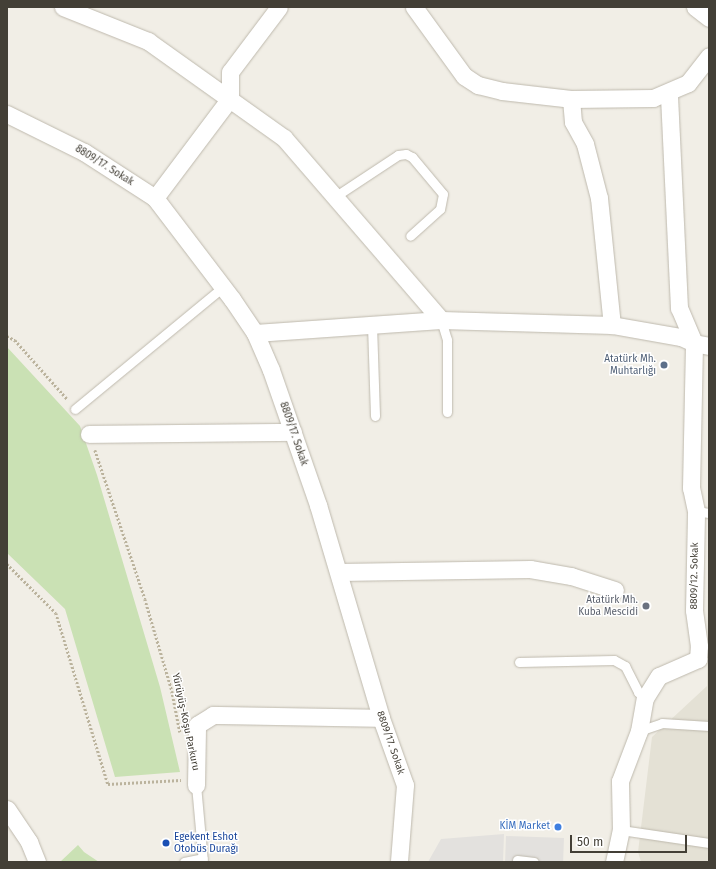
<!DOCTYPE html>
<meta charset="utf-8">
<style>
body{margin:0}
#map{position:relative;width:716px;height:869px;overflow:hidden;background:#f1eee6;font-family:"Fira Sans",sans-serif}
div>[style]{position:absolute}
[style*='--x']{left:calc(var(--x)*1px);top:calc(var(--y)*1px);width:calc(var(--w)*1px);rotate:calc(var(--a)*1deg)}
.residential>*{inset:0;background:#e4e1d5}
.green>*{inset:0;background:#cae1b4}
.parking>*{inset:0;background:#e3e1de;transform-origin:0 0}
.path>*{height:2.5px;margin-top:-1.25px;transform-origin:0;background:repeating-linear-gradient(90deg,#bbb39d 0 2px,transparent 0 4px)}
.roads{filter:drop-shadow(0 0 1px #beb9ad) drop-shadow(0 0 1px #beb9ad)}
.lane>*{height:9px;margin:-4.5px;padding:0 4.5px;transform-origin:4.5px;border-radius:4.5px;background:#fff}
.street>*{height:17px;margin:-8.5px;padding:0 8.5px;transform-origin:8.5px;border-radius:8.5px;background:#fff}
.dots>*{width:11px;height:11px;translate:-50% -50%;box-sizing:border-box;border:2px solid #fff;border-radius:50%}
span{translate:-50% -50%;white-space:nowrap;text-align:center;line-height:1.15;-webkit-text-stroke:3px #fff;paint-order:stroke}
.street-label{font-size:10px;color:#433f36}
.service-label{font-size:10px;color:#4e5e75}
.right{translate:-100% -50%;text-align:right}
.worship-label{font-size:10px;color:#5b616d}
.shop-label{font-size:10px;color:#366cbe}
.transit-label{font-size:10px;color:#164399}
.left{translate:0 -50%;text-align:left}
.frame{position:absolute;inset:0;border:8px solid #433f36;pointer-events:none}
.scale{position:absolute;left:570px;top:835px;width:117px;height:18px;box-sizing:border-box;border:2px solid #433f36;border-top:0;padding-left:5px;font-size:12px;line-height:14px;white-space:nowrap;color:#433f36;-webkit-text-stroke:3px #fff;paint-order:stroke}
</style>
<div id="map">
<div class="residential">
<div style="clip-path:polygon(709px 407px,709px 862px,641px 862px,638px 852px,652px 737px,707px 686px)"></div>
</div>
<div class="green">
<div style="clip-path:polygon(7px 347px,80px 426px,97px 475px,160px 687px,180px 772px,115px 777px,65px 609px,7px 553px)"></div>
<div style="clip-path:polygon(78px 845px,84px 852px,99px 862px,60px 862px)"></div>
</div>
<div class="parking">
<div style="clip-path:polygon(504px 834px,503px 862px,428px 862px,441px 839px)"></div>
<div style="left:506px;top:836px;width:58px;height:26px;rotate:2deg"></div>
</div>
<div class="path">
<div style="--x:7;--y:336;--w:9;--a:27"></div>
<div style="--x:15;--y:340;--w:80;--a:48.5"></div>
<div style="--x:95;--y:450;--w:157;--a:71.4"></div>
<div style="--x:145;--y:599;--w:96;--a:73.6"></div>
<div style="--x:172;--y:691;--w:42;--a:79"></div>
<div style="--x:7;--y:564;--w:69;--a:45"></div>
<div style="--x:56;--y:613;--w:179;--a:73.1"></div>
<div style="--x:108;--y:784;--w:73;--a:-3.1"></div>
</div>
<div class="roads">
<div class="lane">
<div style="--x:336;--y:196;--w:74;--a:-33.5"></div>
<div style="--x:398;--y:155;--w:8;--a:-7"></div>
<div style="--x:406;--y:154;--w:7;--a:27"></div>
<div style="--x:412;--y:157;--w:48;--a:50"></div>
<div style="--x:443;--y:194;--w:15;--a:101"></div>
<div style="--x:440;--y:209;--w:40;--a:138"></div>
<div style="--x:441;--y:320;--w:21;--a:73"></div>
<div style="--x:447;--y:340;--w:72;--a:90"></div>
<div style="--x:372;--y:325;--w:91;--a:88.1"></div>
<div style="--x:75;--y:409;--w:192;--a:-39.5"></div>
<div style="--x:696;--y:511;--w:13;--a:9"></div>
<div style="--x:519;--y:662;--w:95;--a:-1.2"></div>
<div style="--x:614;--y:660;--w:13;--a:29"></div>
<div style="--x:625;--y:666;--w:29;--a:63"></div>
<div style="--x:638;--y:692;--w:9;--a:41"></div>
<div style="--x:639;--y:731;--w:24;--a:-19"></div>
<div style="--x:662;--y:723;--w:47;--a:3.7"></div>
<div style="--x:196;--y:785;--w:77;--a:84.8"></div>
<div style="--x:621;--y:830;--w:89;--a:8.4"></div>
<div style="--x:517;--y:860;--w:17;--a:7"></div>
<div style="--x:184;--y:862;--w:19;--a:-12"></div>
</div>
<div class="street">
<div style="--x:63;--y:7;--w:92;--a:21.8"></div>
<div style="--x:148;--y:41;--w:167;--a:35.5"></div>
<div style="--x:284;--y:138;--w:240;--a:49.2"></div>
<div style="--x:414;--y:7;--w:85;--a:54.1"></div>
<div style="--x:464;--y:76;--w:17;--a:33"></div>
<div style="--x:478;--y:85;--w:25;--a:14"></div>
<div style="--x:502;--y:91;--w:69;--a:6.6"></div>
<div style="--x:571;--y:99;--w:82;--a:-0.7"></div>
<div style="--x:653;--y:98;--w:38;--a:-23"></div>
<div style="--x:688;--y:83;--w:34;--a:-52"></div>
<div style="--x:695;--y:7;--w:18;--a:38"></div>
<div style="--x:571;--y:99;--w:23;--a:85"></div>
<div style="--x:573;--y:122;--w:25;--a:61"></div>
<div style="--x:585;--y:144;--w:56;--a:75.5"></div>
<div style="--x:599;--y:198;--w:128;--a:84.2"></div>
<div style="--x:7;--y:114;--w:86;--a:26.3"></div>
<div style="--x:84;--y:152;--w:85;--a:32.9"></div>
<div style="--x:155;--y:198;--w:127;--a:52.7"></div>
<div style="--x:232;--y:299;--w:41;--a:55.9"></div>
<div style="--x:255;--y:333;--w:40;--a:66.6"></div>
<div style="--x:271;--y:370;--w:143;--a:70.8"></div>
<div style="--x:318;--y:505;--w:222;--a:73.5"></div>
<div style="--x:381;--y:718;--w:71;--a:70.3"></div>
<div style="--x:405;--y:785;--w:77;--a:94.5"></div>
<div style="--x:155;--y:198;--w:125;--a:-53.1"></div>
<div style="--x:230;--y:98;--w:26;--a:-90"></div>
<div style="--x:230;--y:72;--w:81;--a:-53"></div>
<div style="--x:255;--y:333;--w:186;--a:-4"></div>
<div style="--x:441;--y:320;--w:171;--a:1.7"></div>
<div style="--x:612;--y:325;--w:70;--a:9.9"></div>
<div style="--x:681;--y:337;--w:14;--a:25"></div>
<div style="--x:694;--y:343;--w:38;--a:-113"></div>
<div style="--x:679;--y:308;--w:215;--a:-92.7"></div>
<div style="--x:89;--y:434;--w:204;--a:-0.6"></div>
<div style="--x:339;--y:572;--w:191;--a:-0.9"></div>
<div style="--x:530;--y:569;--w:42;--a:9.7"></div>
<div style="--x:571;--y:576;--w:46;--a:17.7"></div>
<div style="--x:196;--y:785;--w:60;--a:-89"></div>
<div style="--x:197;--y:725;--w:19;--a:-32"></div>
<div style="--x:213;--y:715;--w:168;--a:1"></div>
<div style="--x:7;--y:809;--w:40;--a:56"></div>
<div style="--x:29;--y:842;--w:22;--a:68"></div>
<div style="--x:614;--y:862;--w:33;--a:-78"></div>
<div style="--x:621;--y:830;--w:49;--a:-91.2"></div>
<div style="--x:620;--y:781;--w:53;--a:-69.2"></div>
<div style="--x:639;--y:731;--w:34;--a:-80"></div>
<div style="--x:645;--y:698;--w:26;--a:-58"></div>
<div style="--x:659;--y:676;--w:43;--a:-23.6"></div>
<div style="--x:698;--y:659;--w:13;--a:-86"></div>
<div style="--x:699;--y:646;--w:36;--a:-98"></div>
<div style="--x:694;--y:610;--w:99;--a:-88.8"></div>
<div style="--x:696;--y:511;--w:24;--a:-102"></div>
<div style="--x:691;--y:488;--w:145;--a:-88.8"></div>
<div style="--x:694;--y:343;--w:15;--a:11"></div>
</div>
</div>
<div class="dots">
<div style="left:664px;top:365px;background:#5c6f8a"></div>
<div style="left:646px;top:606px;background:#6b7280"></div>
<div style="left:558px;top:827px;background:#3f7fe0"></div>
<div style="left:166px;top:843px;background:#1a4fb4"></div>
</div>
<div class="street-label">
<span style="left:104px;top:166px;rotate:32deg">8809/17. Sokak</span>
<span style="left:293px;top:434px;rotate:71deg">8809/17. Sokak</span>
<span style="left:695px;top:576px;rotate:-89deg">8809/12. Sokak</span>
<span style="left:185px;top:722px;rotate:78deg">Yürüyüş-Koşu Parkuru</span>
<span style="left:390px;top:743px;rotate:71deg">8809/17. Sokak</span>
</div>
<div class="service-label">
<span class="right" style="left:656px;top:365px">Atatürk Mh.<br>Muhtarlığı</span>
</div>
<div class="worship-label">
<span class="right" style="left:638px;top:606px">Atatürk Mh.<br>Kuba Mescidi</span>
</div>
<div class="shop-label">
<span class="right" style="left:550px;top:827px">KİM Market</span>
</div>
<div class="transit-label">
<span class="left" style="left:174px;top:843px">Egekent Eshot<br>Otobüs Durağı</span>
</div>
<div class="frame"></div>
<div class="scale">50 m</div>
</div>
